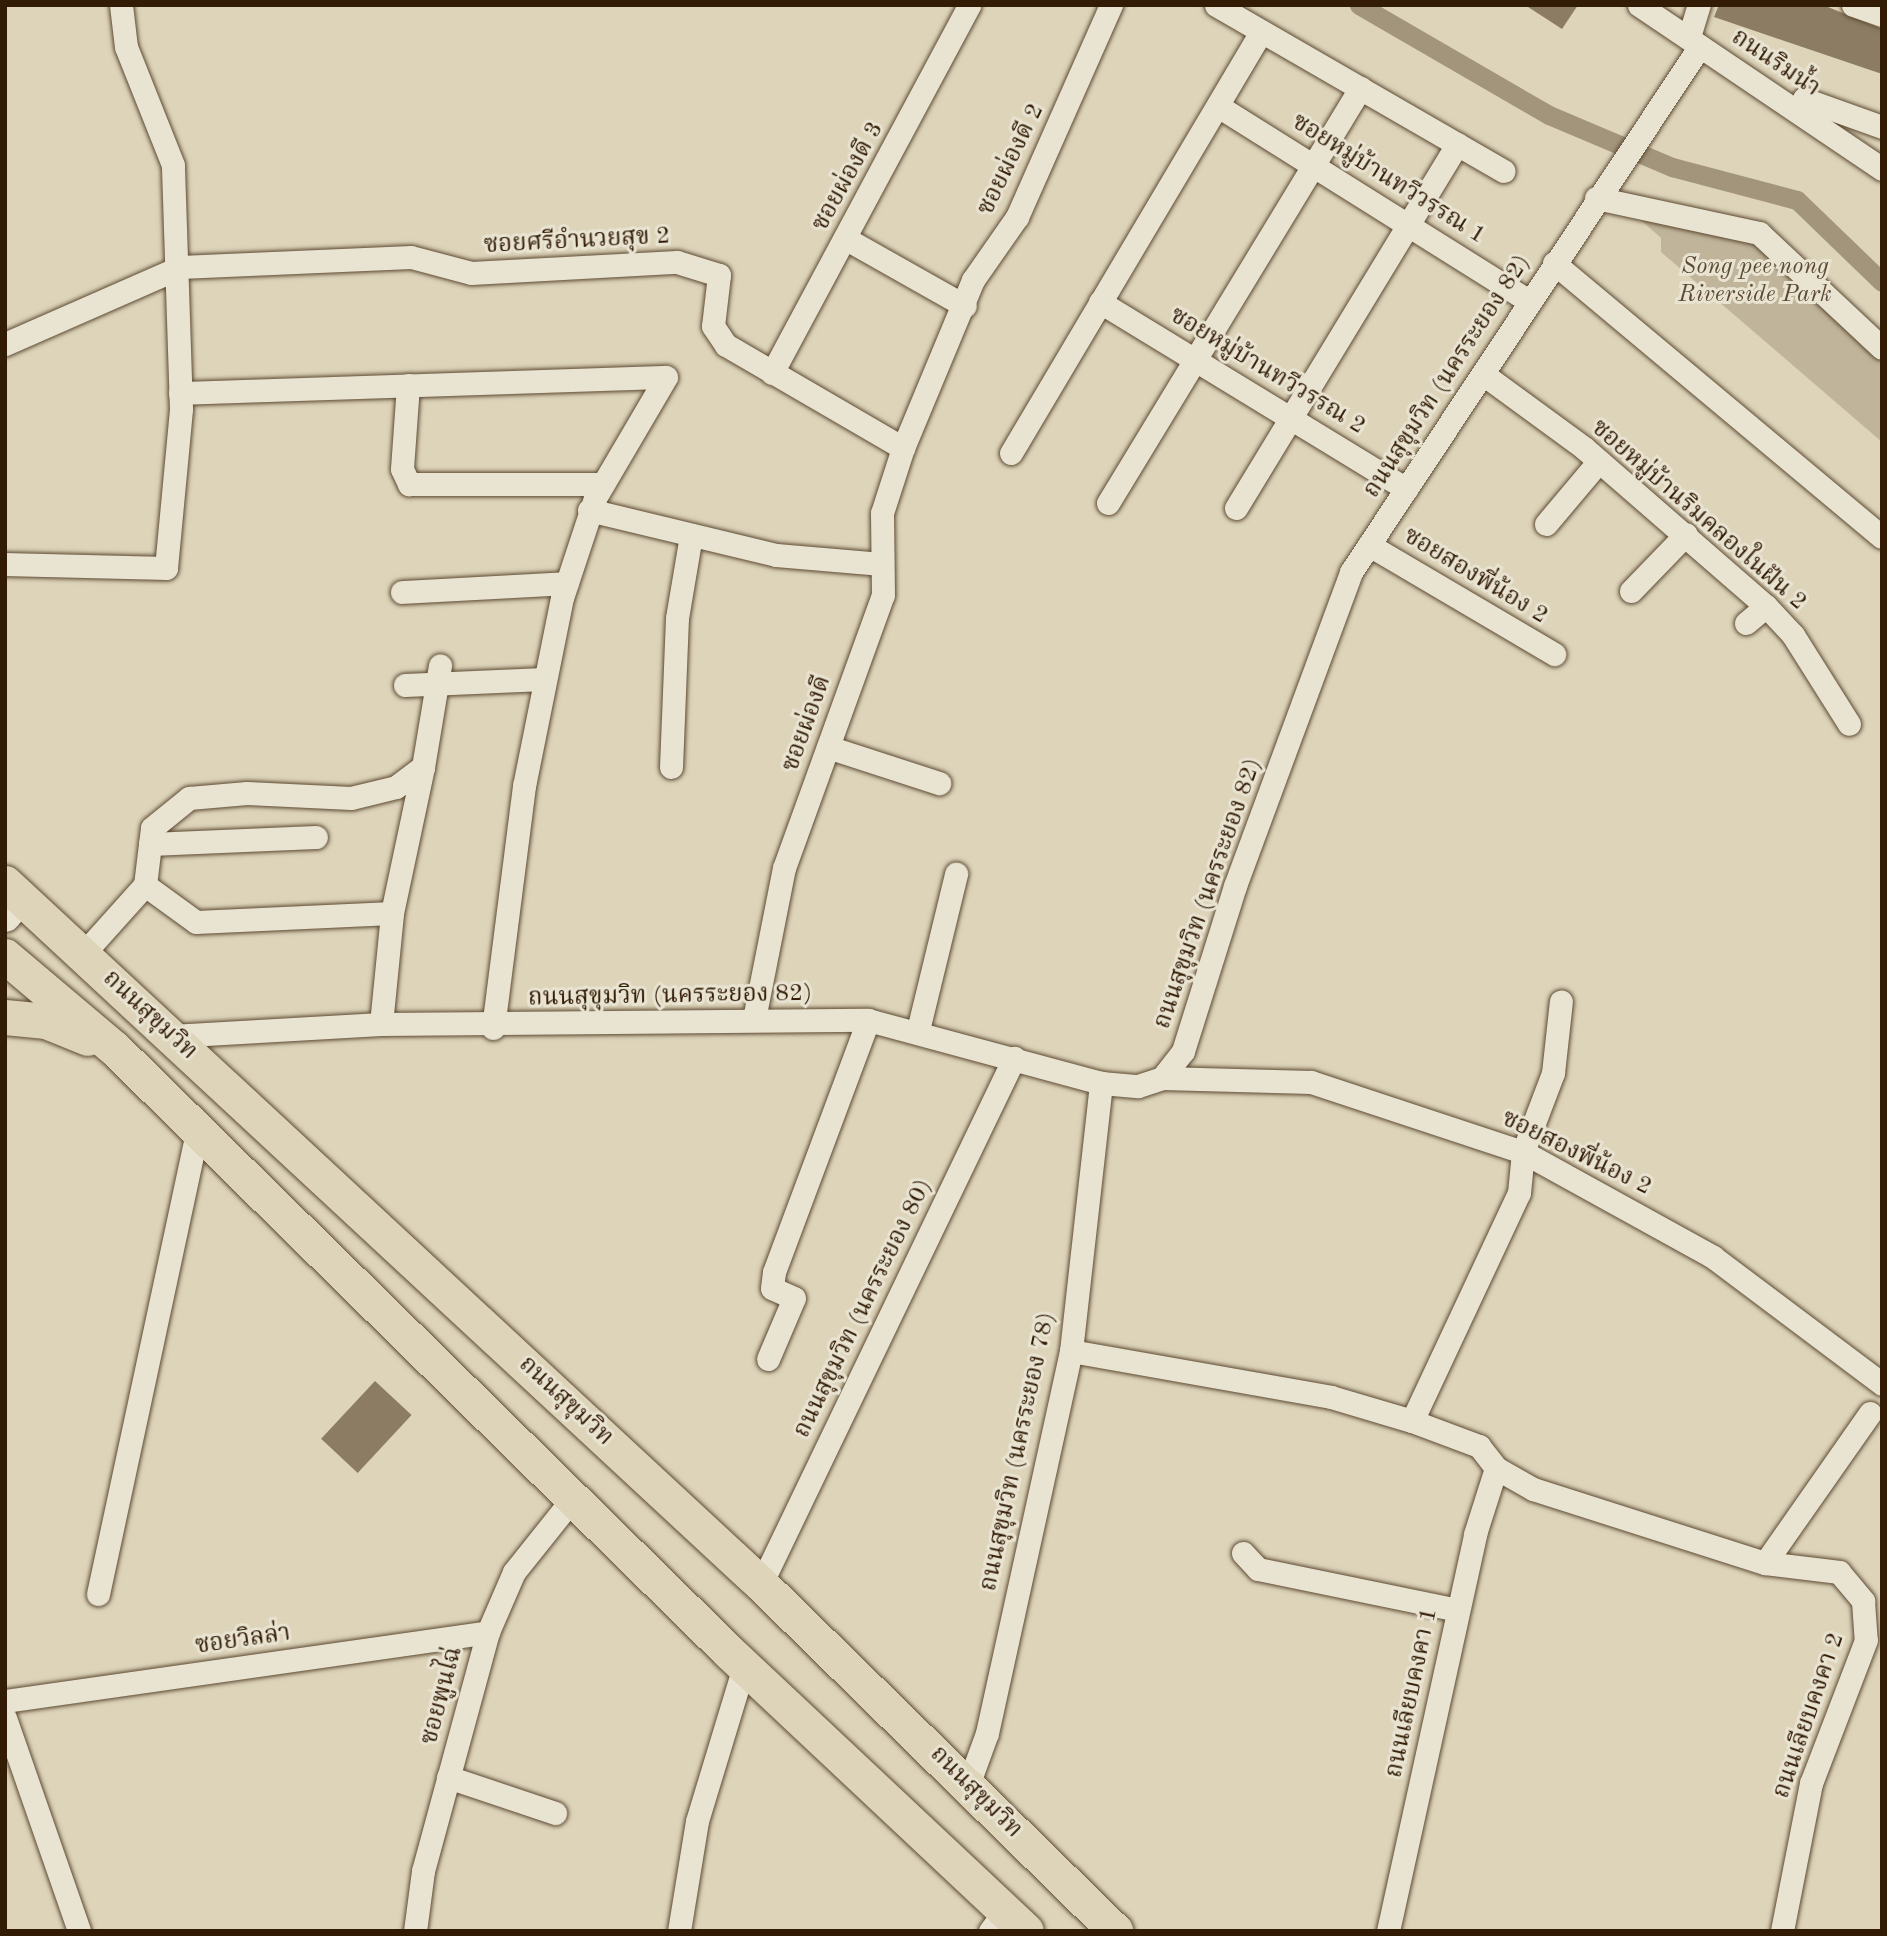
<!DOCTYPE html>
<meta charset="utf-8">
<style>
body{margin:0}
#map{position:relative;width:1887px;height:1936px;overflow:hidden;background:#ddd4ba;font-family:"Old Standard TT","Noto Serif Thai",serif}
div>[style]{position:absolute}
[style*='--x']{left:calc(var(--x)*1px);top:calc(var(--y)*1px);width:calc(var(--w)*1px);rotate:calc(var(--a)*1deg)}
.green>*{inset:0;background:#c0b59b}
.canal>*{height:19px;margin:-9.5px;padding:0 9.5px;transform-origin:9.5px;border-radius:9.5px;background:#a3957c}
.building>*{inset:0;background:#8b7c63;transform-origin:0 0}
.roads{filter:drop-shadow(0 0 2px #5d4a32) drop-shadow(0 0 2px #5d4a32)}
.street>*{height:23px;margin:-11.5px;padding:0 11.5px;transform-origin:11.5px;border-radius:11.5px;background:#e9e3d2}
.secondary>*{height:32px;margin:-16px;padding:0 16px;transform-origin:16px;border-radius:16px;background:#e9e3d2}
.primary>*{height:35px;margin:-17.5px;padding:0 17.5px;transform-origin:17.5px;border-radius:17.5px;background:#ddd4ba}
span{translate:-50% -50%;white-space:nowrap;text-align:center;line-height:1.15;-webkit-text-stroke:6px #e9e3d2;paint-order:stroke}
.street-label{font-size:24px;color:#321c05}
.park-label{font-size:24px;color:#5d4a32;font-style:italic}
.frame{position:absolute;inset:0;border:7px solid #321c05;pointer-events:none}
</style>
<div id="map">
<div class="green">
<div style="clip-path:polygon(1626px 207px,1736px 228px,1882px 353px,1882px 442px,1661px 252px,1661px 238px)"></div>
</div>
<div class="canal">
<div style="--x:1359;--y:5;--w:220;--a:30.1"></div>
<div style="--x:1549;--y:115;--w:134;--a:22.9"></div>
<div style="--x:1672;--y:167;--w:129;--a:14.8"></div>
<div style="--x:1797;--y:200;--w:118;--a:44"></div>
</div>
<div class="building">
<div style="clip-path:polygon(1525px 5px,1578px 5px,1562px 29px)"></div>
<div style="clip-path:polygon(1719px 5px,1823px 5px,1882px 29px,1882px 74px,1714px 17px)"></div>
<div style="left:375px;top:1381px;width:50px;height:79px;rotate:43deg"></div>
</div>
<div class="roads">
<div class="street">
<div style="--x:1216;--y:5;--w:332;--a:30"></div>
<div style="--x:1639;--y:5;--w:293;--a:34"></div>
<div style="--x:1853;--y:5;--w:31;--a:19"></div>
<div style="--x:1689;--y:37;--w:34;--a:-73"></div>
<div style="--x:1218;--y:106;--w:367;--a:32.1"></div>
<div style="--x:1800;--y:112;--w:14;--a:-73"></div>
<div style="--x:1804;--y:99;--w:83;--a:19.7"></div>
<div style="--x:1596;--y:198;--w:167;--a:12.1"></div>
<div style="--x:1759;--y:233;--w:168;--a:43.1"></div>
<div style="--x:848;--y:240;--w:134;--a:29.4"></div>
<div style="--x:1554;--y:263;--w:427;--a:39.9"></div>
<div style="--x:1100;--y:302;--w:359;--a:31.4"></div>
<div style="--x:5;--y:344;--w:191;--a:-23.7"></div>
<div style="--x:180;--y:267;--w:231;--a:-2.5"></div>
<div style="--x:411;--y:257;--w:62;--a:14.9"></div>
<div style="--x:471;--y:273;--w:206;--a:-3.1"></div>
<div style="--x:677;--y:262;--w:44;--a:17.2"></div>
<div style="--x:719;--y:275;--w:51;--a:96.7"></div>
<div style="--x:713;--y:326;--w:23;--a:56"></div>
<div style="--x:726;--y:345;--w:205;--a:30.2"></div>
<div style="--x:772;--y:373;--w:417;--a:-61.8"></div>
<div style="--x:1483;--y:374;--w:125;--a:36.2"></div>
<div style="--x:1584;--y:448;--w:241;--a:41"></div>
<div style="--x:1766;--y:606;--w:40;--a:47"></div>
<div style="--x:1793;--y:635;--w:105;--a:57.8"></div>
<div style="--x:408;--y:385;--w:84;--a:94.1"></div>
<div style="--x:402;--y:469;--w:17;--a:65"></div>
<div style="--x:409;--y:484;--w:194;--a:0"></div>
<div style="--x:180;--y:393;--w:486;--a:-1.9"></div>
<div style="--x:1011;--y:453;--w:490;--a:-59.3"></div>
<div style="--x:1108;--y:503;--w:486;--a:-58.7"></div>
<div style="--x:1236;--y:508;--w:426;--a:-58.7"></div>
<div style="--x:589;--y:510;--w:192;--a:13.5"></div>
<div style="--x:776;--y:555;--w:106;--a:4.9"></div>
<div style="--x:1546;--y:524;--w:82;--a:-49.9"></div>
<div style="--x:1369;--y:545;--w:215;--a:30.5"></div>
<div style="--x:5;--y:564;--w:161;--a:1.4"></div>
<div style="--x:166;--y:568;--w:160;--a:-84.6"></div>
<div style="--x:181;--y:409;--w:244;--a:-91.9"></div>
<div style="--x:173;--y:165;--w:127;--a:-111.7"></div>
<div style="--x:126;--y:47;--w:42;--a:-96.8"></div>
<div style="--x:1631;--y:591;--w:79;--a:-46"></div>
<div style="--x:402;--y:592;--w:165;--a:-3.1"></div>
<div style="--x:1746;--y:623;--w:26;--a:-40"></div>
<div style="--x:405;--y:685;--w:139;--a:-2.5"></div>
<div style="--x:828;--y:747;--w:117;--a:18"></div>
<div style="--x:671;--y:767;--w:149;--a:-87.7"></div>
<div style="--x:677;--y:618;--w:84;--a:-80.4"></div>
<div style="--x:150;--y:844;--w:166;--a:-2.4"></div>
<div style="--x:145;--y:885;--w:63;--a:36"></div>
<div style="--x:196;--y:922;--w:196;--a:-2.6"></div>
<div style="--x:83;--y:954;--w:93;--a:-48.1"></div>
<div style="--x:145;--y:885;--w:57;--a:-83"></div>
<div style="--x:152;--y:828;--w:48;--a:-39"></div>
<div style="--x:189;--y:798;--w:58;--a:-4.9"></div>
<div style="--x:247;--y:793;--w:104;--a:2.8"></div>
<div style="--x:351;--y:798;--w:46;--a:-13.7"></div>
<div style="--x:396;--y:787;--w:34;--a:-37"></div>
<div style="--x:423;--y:767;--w:103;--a:-80.5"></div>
<div style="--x:754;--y:1019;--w:154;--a:-78.8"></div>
<div style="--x:784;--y:868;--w:290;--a:-70.1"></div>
<div style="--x:883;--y:595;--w:82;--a:-90.7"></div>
<div style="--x:882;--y:513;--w:68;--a:-72.1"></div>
<div style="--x:903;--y:448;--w:182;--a:-67.4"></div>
<div style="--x:973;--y:280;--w:77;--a:-55.1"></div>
<div style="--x:1017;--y:217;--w:232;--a:-66.1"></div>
<div style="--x:381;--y:1024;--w:112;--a:-84.3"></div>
<div style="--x:392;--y:913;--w:149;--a:-78"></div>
<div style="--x:493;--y:1028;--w:244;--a:-82.7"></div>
<div style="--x:524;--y:786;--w:192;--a:-78.6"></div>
<div style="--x:562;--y:598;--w:105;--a:-71.7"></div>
<div style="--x:595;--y:498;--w:140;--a:-59.6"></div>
<div style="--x:918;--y:1030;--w:161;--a:-76.3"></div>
<div style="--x:171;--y:1036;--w:210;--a:-3.3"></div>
<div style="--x:381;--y:1024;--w:487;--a:-0.5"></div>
<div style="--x:868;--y:1020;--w:241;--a:15.1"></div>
<div style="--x:1101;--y:1083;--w:37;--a:5"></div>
<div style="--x:1138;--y:1086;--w:25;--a:-18"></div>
<div style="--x:1162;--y:1078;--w:34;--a:-52"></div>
<div style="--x:1183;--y:1051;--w:173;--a:-72.5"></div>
<div style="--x:1235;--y:886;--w:335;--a:-69.7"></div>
<div style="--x:1351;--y:572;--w:631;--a:-56.44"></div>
<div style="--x:1162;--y:1078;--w:149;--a:1.5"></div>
<div style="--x:1311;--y:1082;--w:223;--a:18.3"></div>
<div style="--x:1523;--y:1152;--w:217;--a:28.9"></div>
<div style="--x:1713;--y:1257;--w:211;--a:36.9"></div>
<div style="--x:1071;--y:1351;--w:264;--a:10"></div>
<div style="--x:1331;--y:1397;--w:84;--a:16.5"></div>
<div style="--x:1412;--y:1421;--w:72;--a:20.5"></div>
<div style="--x:1479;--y:1446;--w:28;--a:52"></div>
<div style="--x:1496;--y:1468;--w:43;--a:29.6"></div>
<div style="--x:1533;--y:1489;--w:244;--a:17.7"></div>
<div style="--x:1765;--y:1563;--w:75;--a:6.9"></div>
<div style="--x:1839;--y:1572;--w:38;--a:50"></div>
<div style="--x:1863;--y:1601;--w:39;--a:86"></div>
<div style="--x:1866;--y:1640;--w:153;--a:111"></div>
<div style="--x:1811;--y:1783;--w:151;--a:101.1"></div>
<div style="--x:768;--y:1359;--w:66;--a:-66.9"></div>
<div style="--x:794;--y:1298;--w:24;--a:-156"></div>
<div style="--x:772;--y:1288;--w:16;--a:-83"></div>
<div style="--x:774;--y:1272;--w:269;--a:-69.5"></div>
<div style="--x:1412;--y:1421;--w:252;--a:-64.9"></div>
<div style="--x:1519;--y:1193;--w:41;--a:-84.4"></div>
<div style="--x:1523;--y:1152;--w:85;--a:-69.2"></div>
<div style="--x:1553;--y:1073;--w:72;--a:-83.7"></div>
<div style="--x:1243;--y:1553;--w:22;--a:47"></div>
<div style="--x:1258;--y:1569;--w:204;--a:11.6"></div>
<div style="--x:1765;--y:1563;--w:183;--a:-55"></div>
<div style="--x:761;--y:1584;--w:584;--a:-64.31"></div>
<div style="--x:98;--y:1594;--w:472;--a:-77.9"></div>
<div style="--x:5;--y:1701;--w:488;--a:-8.1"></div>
<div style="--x:5;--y:1718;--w:225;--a:70.8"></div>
<div style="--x:448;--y:1777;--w:113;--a:18.6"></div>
<div style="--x:968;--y:1785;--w:55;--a:-69.9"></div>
<div style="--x:987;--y:1733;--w:391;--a:-77.6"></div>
<div style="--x:1071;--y:1351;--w:270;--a:-83.6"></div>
<div style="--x:415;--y:1931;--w:61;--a:-82.4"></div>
<div style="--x:423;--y:1871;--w:248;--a:-74.8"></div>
<div style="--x:488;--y:1632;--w:65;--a:-66.6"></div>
<div style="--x:514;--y:1572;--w:95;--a:-51.4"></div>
<div style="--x:679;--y:1931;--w:111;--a:-80.7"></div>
<div style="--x:697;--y:1821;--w:162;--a:-73.1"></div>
<div style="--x:990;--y:1931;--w:25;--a:-53"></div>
<div style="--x:1388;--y:1931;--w:406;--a:-77.6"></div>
<div style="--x:1475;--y:1534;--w:69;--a:-72.3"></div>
</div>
<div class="secondary">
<div style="--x:5;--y:916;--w:25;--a:-50"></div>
</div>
<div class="primary">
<div style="--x:5;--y:883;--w:1031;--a:42.84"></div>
<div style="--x:761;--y:1584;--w:496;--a:44.4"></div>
<div style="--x:5;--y:956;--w:143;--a:40.2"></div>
<div style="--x:114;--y:1048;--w:862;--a:44.48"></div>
<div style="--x:729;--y:1652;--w:407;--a:43.2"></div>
<div style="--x:5;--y:1017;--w:41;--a:5.6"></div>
<div style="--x:46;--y:1021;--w:45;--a:22"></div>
</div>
</div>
<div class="street-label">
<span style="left:1775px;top:64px;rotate:34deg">ถนนริมน้ำ</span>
<span style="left:1012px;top:160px;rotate:-64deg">ซอยผ่องดี 2</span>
<span style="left:849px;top:177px;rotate:-61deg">ซอยผ่องดี 3</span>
<span style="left:1388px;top:180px;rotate:32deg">ซอยหมู่บ้านทวีวรรณ 1</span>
<span style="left:577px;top:242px;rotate:-3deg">ซอยศรีอำนวยสุข 2</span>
<span style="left:1267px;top:372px;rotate:31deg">ซอยหมู่บ้านทวีวรรณ 2</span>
<span style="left:1448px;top:377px;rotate:-57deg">ถนนสุขุมวิท (นครระยอง 82)</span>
<span style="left:1698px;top:516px;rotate:41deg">ซอยหมู่บ้านริมคลองในฝัน 2</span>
<span style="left:1475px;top:577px;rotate:31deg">ซอยสองพี่น้อง 2</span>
<span style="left:808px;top:724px;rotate:-70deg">ซอยผ่องดี</span>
<span style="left:1209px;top:894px;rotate:-71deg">ถนนสุขุมวิท (นครระยอง 82)</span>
<span style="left:670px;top:997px;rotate:-1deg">ถนนสุขุมวิท (นครระยอง 82)</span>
<span style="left:149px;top:1016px;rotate:43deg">ถนนสุขุมวิท</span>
<span style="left:1576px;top:1154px;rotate:26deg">ซอยสองพี่น้อง 2</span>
<span style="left:864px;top:1309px;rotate:-64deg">ถนนสุขุมวิท (นครระยอง 80)</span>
<span style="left:565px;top:1402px;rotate:43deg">ถนนสุขุมวิท</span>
<span style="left:1019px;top:1452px;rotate:-78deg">ถนนสุขุมวิท (นครระยอง 78)</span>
<span style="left:243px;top:1641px;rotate:-8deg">ซอยวิลล่า</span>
<span style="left:1413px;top:1693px;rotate:-78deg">ถนนเลียบคงคา 1</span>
<span style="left:443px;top:1696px;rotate:-75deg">ซอยพูนไฉ่</span>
<span style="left:1810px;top:1716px;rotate:-71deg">ถนนเลียบคงคา 2</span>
<span style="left:975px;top:1793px;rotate:45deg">ถนนสุขุมวิท</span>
</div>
<div class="park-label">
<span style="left:1755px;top:282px">Song pee nong<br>Riverside Park</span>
</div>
<div class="frame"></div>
</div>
